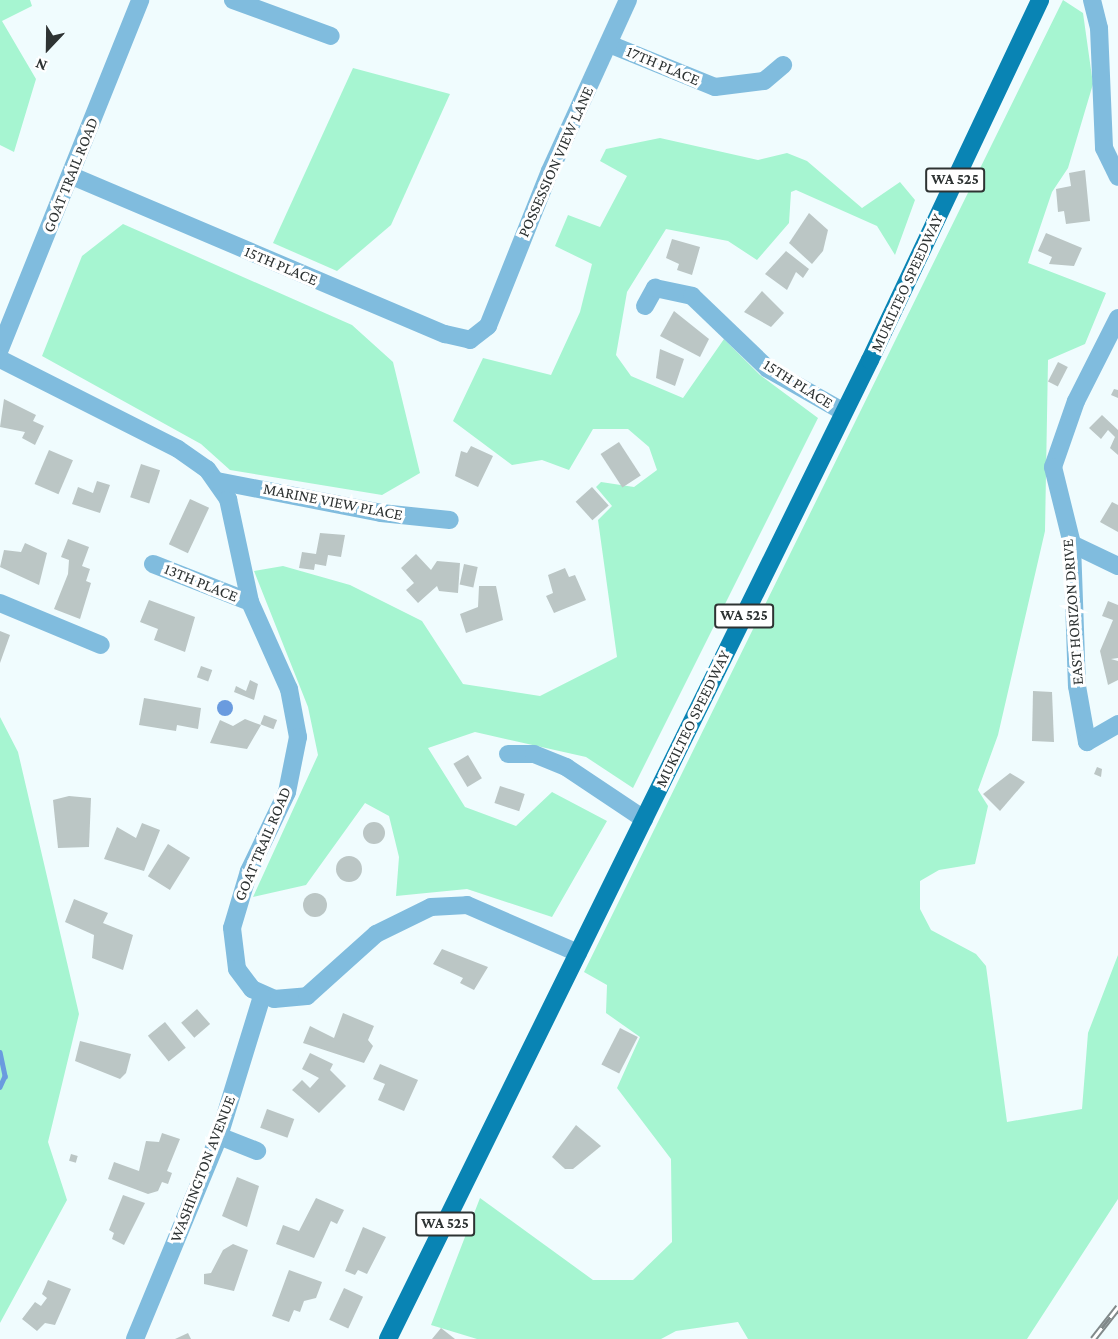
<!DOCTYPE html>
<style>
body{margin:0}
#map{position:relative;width:1118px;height:1339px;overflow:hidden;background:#f0fcfe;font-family:"Crimson Pro",serif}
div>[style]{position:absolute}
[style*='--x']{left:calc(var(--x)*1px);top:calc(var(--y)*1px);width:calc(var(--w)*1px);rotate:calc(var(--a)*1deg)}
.green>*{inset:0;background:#a6f5d1}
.water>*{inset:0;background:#6a9bdf}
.round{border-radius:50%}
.stream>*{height:4.5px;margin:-2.25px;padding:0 2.25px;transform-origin:2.25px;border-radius:2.25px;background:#6a9bdf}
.building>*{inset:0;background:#bbc6c5;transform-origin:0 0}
.minor>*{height:18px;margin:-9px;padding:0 9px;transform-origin:9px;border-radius:9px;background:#80bcde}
.major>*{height:18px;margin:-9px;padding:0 9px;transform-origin:9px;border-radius:9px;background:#0984b4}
.rail>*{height:7px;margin-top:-3.5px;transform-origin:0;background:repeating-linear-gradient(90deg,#fff 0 14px,#81898a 0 28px);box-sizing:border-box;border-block:2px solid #81898a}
span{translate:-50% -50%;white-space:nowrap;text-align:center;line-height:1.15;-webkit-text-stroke:6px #fff;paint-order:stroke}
.shield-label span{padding:2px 4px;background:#fff;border:2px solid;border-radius:4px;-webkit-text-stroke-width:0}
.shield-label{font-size:15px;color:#2e3333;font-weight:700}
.street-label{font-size:16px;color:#2e3333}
.north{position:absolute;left:18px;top:18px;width:60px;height:60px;-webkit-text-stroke:4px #fff;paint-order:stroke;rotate:202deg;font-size:16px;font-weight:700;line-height:24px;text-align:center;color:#2e3333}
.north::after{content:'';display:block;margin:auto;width:21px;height:27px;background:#2e3333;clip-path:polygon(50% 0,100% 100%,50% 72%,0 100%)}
</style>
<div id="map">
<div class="green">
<div style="clip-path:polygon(0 0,30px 0,32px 6px,2px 21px,36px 79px,14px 152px,0 145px)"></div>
<div style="clip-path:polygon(1063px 0,1083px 13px,1093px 84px,1068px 168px,1052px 192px,1028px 263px,1106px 293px,1085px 344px,1048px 360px,1045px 531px,998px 735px,978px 790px,988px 806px,975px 864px,939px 870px,920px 881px,920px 909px,931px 930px,976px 954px,986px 966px,1007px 1122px,1082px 1109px,1088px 1033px,1118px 955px,1118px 1199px,1027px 1339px,748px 1339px,738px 1322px,676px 1331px,661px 1339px,477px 1339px,431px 1325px,480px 1198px,593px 1280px,633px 1280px,672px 1242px,671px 1159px,617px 1088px,640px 1037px,606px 1013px,607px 985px,584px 972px)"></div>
<div style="clip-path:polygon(353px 68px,450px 94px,391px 225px,337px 271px,273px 243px)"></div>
<div style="clip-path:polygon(660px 138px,758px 160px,787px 153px,807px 161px,862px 208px,900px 182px,915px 200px,895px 255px,877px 226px,796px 190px,791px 192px,789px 223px,757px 260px,728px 241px,666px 229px,627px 292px,616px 355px,631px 376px,683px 398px,724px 339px,760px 375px,818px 418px,633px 788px,586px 757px,475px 732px,428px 748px,465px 807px,516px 826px,552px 792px,607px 821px,552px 917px,467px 889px,396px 896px,399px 857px,389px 816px,365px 803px,306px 885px,253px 897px,318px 755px,308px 707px,254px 571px,283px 566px,350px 585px,422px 621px,463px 684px,540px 696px,617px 657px,598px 520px,612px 506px,596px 487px,601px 482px,634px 487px,657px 470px,649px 447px,628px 429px,593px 429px,569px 470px,542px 460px,512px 465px,453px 421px,483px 358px,551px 375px,580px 312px,592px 264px,555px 246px,568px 215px,600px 227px,627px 176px,600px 161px,606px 149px)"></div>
<div style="clip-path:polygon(123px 224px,352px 325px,393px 362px,420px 473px,382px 495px,230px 470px,201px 444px,42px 356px,82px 256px)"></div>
<div style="clip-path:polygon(0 717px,18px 752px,79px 1014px,48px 1142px,67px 1200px,0 1323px)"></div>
</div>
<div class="water">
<div class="round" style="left:217px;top:700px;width:16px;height:16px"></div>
</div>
<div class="stream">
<div style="--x:0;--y:1052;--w:25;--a:78"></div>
<div style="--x:5;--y:1076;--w:12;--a:114"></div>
</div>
<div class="building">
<div style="clip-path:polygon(1085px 170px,1090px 221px,1066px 224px,1064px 211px,1058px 212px,1056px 189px,1071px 186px,1069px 173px)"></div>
<div style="clip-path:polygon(809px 213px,828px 230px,823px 251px,812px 264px,789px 243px)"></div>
<div style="clip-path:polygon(1046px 233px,1082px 248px,1074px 266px,1049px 264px,1052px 257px,1038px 251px)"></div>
<div style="clip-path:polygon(672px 239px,700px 247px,692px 275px,677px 270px,679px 264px,666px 258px)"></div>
<div style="clip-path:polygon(786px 251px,809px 269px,803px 278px,796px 272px,787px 290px,765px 274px)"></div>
<div style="clip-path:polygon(762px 291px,784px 313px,771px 327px,744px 312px)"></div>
<div style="clip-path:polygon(674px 311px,709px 339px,700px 357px,660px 336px)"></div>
<div style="clip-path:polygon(660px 349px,684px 359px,675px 386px,656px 378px)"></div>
<div style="left:1058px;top:362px;width:11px;height:22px;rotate:27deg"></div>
<div style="clip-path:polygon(1114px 389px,1118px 390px,1118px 398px,1111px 395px)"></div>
<div style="clip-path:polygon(4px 399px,36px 415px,33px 421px,44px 426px,35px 445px,22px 438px,25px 432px,0 427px)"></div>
<div style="clip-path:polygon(1102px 415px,1118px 430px,1118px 455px,1110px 448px,1115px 437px,1108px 430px,1101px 439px,1089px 428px)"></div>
<div style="left:619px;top:442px;width:40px;height:22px;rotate:57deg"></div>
<div style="clip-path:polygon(471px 446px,493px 456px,478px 487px,455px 476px,461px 451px,467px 453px)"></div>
<div style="left:49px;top:450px;width:26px;height:37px;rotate:23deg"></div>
<div style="left:141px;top:464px;width:20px;height:35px;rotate:18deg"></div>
<div style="clip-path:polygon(97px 481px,110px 485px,100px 513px,72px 504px,78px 487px,93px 493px)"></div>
<div style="left:592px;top:487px;width:25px;height:22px;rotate:48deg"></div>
<div style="left:190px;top:499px;width:21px;height:50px;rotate:25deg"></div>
<div style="clip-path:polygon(1112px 502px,1118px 505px,1118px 532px,1100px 522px)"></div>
<div style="clip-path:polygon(320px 533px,345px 535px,341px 557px,328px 555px,326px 566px,315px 564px,314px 570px,299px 568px,302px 552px,316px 554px)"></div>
<div style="clip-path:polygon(68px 539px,89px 547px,82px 566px,90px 569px,86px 581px,91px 583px,80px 619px,54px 609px,68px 574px,69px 560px,61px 557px)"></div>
<div style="clip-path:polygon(25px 543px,47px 553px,39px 585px,0 567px,4px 550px,21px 552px)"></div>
<div style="clip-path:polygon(416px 554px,431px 570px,437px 561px,460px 563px,458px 593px,439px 591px,437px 586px,418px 603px,406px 590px,414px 583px,401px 568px)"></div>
<div style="left:464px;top:564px;width:14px;height:21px;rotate:12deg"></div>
<div style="clip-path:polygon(565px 568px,569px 577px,575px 575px,586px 600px,554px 613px,546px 596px,553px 593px,548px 575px)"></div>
<div style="clip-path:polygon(479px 586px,496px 586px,503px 620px,466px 633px,460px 614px,478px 607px)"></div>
<div style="clip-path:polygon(149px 600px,195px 617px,185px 652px,154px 640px,158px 629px,140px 622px)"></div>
<div style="clip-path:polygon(1108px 601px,1118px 605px,1118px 658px,1111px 659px,1118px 661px,1118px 680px,1108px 685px,1100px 651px,1113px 620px,1102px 616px)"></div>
<div style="clip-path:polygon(0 631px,10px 635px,0 663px)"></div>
<div style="left:201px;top:666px;width:12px;height:12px;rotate:20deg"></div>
<div style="clip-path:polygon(250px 680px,258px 684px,254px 700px,234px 692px,236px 686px,246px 691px)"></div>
<div style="clip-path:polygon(1033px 691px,1052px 692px,1054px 742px,1032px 741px)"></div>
<div style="clip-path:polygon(144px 698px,201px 708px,198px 729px,177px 725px,176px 731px,139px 725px)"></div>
<div style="left:264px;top:715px;width:14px;height:10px;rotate:21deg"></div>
<div style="clip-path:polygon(245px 719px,261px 725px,247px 749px,210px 743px,220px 720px,233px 726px)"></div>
<div style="left:468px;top:755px;width:27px;height:17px;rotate:59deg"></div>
<div style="clip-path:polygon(1097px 767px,1102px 769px,1101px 777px,1094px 774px)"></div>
<div style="clip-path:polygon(1010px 773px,1025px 782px,1000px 811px,983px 794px)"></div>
<div style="left:500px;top:786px;width:26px;height:18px;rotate:18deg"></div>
<div style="clip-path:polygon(69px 796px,91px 798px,89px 847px,58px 848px,53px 800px)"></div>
<div class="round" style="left:363px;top:822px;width:22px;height:22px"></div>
<div style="clip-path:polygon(142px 823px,160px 830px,144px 871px,104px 859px,117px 827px,136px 838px)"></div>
<div style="left:168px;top:844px;width:26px;height:38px;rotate:32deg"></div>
<div class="round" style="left:336px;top:856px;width:26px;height:26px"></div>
<div class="round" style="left:303px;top:893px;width:24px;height:24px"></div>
<div style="clip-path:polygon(74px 899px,108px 913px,103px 923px,133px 935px,123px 970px,92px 958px,94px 935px,65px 922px)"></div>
<div style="clip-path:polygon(442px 949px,488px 967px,474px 990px,460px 983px,463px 978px,433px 964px)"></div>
<div style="left:197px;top:1009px;width:20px;height:21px;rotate:49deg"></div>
<div style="clip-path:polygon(343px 1013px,374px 1026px,368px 1040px,373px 1046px,364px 1063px,303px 1043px,310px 1026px,334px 1038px)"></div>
<div style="left:165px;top:1022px;width:33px;height:22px;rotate:51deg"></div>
<div style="left:620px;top:1028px;width:20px;height:41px;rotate:27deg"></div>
<div style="clip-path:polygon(80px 1041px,131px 1054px,126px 1073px,120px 1079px,75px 1061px)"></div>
<div style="clip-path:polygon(310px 1053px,333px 1064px,330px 1070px,346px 1086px,319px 1113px,292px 1090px,302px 1080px,310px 1088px,319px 1078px,302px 1069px)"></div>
<div style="clip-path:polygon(380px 1064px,418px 1080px,404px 1111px,378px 1100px,385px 1084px,373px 1079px)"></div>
<div style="left:267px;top:1109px;width:29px;height:20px;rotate:20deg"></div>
<div style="clip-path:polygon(576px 1125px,601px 1146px,573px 1169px,565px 1169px,552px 1157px)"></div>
<div style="clip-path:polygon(162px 1133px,180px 1139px,167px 1171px,172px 1173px,168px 1184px,162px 1182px,158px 1191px,148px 1194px,108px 1179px,114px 1162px,139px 1171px,146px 1141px,159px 1142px)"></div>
<div style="left:71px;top:1154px;width:7px;height:7px;rotate:16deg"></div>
<div style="clip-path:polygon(237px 1177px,259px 1186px,247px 1227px,222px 1216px)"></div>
<div style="clip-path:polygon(123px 1195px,145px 1203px,124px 1245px,112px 1239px,114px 1233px,109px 1230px)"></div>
<div style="clip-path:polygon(316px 1198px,344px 1210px,337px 1224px,331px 1221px,314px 1258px,276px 1244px,283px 1225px,299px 1231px)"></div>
<div style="clip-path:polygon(363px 1227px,386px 1237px,367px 1274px,358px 1270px,355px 1275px,345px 1271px)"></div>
<div style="clip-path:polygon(233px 1244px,248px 1250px,234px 1291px,204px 1284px,204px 1274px,211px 1273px,223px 1250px)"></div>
<div style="clip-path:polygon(289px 1270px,322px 1282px,316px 1298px,304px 1301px,300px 1312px,294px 1310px,289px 1322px,272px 1316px)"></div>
<div style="clip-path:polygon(48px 1280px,71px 1289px,55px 1325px,45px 1323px,37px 1331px,22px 1319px,35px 1302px,41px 1306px,47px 1298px,42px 1294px)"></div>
<div style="left:344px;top:1288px;width:21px;height:35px;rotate:25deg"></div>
<div style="clip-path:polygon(441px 1328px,455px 1339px,432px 1339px)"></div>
<div style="clip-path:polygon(188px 1333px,191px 1339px,175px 1339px)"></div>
</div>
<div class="minor">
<div style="--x:233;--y:0;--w:104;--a:20.2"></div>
<div style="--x:1092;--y:0;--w:29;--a:76"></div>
<div style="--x:1099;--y:28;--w:120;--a:87.6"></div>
<div style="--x:1104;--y:148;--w:32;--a:64"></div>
<div style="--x:609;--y:44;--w:114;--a:22.1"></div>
<div style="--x:715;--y:87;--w:49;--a:-7"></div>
<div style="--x:764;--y:81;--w:25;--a:-40"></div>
<div style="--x:72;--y:176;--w:405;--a:23"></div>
<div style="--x:445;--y:334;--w:26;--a:13"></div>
<div style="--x:470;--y:340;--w:23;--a:-38"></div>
<div style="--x:488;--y:326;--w:167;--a:-68.2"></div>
<div style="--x:550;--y:171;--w:188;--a:-65.5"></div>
<div style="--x:645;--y:306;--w:21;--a:-61"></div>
<div style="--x:655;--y:288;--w:38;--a:12"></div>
<div style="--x:692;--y:296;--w:105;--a:43.8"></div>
<div style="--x:768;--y:369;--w:87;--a:29.5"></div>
<div style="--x:1118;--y:318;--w:93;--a:116.8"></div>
<div style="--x:1076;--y:401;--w:70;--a:109.2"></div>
<div style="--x:1053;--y:467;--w:79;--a:76.1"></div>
<div style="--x:1072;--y:544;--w:142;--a:88"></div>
<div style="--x:1077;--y:686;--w:57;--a:79.9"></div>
<div style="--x:1087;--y:742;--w:36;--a:-30"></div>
<div style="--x:0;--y:349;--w:376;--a:-68.1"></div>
<div style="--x:0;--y:359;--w:199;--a:26.8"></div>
<div style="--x:178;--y:449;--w:35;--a:35"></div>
<div style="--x:207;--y:469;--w:37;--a:55"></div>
<div style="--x:228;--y:499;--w:105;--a:77.9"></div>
<div style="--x:250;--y:602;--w:95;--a:65.9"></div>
<div style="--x:289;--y:689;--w:49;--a:79.4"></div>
<div style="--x:298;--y:737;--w:56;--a:101.3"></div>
<div style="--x:287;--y:792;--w:88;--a:115.7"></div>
<div style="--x:249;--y:871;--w:59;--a:106.6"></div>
<div style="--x:232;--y:928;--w:41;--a:83"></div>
<div style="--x:237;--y:969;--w:25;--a:53"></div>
<div style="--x:252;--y:989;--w:24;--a:24"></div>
<div style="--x:274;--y:999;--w:33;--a:-5"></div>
<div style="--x:307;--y:996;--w:93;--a:-41.9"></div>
<div style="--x:376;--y:934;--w:61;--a:-26.1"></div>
<div style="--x:431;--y:907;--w:36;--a:-3"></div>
<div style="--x:467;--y:905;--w:121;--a:23.4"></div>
<div style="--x:217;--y:481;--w:167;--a:11"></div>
<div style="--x:381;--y:513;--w:69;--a:5.8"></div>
<div style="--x:1072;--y:544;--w:51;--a:25.6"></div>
<div style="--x:153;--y:564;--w:104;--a:21.4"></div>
<div style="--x:0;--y:603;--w:109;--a:22.6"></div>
<div style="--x:508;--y:754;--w:26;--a:0"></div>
<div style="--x:534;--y:754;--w:35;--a:22"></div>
<div style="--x:566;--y:767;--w:94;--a:33.7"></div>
<div style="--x:219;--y:1136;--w:41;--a:21.5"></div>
<div style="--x:135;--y:1339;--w:220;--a:-67.5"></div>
<div style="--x:219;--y:1136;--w:146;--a:-72.9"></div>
</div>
<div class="major">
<div style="--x:388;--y:1339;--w:1091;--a:-63.79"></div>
<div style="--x:870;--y:360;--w:398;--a:-64.7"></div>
</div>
<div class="rail">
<div style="--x:1093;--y:1339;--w:41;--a:-52"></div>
</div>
<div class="shield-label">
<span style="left:955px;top:180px">WA 525</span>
<span style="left:744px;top:616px">WA 525</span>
<span style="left:445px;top:1224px">WA 525</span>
</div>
<div class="street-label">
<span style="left:663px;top:66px;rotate:23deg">17TH PLACE</span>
<span style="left:556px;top:162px;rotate:-66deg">POSSESSION VIEW LANE</span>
<span style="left:71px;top:175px;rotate:-68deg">GOAT TRAIL ROAD</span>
<span style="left:281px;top:266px;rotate:23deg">15TH PLACE</span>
<span style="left:907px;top:283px;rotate:-65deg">MUKILTEO SPEEDWAY</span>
<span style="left:798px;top:384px;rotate:32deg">15TH PLACE</span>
<span style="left:333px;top:502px;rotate:11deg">MARINE VIEW PLACE</span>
<span style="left:201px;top:583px;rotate:22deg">13TH PLACE</span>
<span style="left:1073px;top:612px;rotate:-94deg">EAST HORIZON DRIVE</span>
<span style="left:693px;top:719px;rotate:-64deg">MUKILTEO SPEEDWAY</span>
<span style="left:263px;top:844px;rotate:-67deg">GOAT TRAIL ROAD</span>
<span style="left:203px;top:1169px;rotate:-69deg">WASHINGTON AVENUE</span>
</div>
<div class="north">N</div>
</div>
